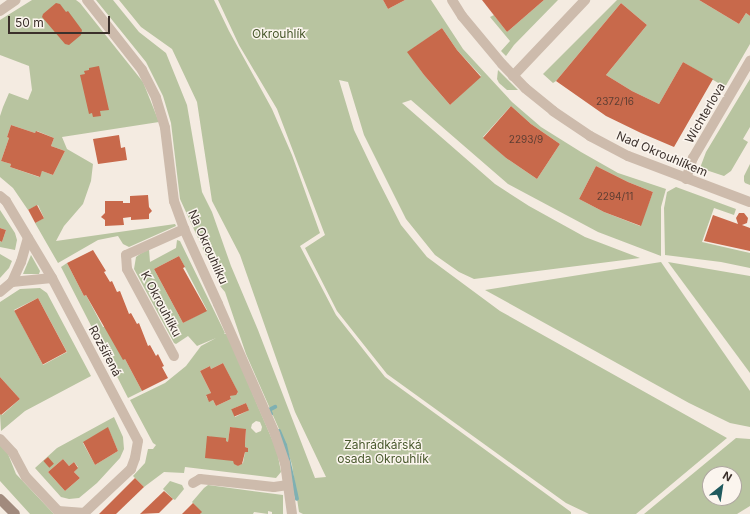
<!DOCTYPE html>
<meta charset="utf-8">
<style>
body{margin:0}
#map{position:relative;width:750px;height:514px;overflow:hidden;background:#f4ebe1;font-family:Inter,sans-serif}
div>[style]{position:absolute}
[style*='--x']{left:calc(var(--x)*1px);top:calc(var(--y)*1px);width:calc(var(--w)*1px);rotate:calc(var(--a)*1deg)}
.green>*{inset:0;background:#b8c4a0}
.stream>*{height:4px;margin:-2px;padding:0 2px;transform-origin:2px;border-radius:2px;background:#7fb0b2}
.building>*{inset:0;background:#c8694b;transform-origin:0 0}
.street>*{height:10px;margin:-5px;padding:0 5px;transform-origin:5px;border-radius:5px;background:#cdbbac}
.secondary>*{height:10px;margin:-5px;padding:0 5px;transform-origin:5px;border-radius:5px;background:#a18a7d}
span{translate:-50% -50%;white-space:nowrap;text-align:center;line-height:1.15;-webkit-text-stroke:3px #fbf5ee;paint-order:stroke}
.number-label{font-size:10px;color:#5e3e33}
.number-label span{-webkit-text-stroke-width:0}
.park-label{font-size:12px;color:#4a5a2e}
.street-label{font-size:12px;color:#3b302b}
.north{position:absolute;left:702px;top:466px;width:40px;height:40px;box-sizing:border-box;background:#fbf5ee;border:1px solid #aea6a0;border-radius:50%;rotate:30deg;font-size:11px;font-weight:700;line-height:16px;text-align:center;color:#3b302b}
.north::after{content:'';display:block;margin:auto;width:14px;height:18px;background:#1f5a5e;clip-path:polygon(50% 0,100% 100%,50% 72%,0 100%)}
.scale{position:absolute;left:8px;top:16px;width:102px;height:18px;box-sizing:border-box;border:2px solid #3b302b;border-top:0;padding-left:5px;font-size:12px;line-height:14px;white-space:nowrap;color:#3b302b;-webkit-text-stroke:3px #fbf5ee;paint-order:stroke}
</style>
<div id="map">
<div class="green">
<div style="clip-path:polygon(evenodd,32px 0,76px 0,80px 3px,143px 82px,159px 122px,62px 137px,67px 149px,93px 164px,91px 181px,83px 204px,64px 226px,56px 241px,175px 224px,176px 226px,129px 247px,123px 244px,118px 236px,98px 240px,58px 263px,35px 223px,44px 218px,38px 205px,28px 210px,13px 188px,0 177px,0 116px,3px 107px,9px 93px,28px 100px,32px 90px,29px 66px,0 55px,0 20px,32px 0,11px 125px,35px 133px,37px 131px,54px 138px,51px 146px,65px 151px,53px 175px,42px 171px,39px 177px,10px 167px,11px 164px,1px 161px,9px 138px,7px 137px,11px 125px)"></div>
<div style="clip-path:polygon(96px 0,113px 0,139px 32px,166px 53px,187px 105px,202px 192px,212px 212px,231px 266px,258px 330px,315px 478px,326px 477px,295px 412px,240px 255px,212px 201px,197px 102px,172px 49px,141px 27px,119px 0,214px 0,229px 31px,272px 109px,292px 155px,320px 233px,300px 246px,336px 315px,385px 377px,571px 512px,571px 514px,303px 514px,299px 512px,292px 465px,286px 445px,246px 354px,225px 292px,220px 286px,180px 199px,171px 123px,163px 96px,146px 62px)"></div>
<div style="clip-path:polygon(evenodd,218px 0,383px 0,388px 9px,405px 0,431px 0,463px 49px,512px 102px,541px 127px,581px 152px,618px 173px,666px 189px,661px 207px,661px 256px,598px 232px,508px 184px,411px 100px,402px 103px,495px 184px,529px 206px,585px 237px,640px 258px,474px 279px,459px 272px,435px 255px,406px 219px,364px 135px,348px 82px,339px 80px,354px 130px,377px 178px,401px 225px,427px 257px,500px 311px,727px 438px,636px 514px,589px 514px,566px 503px,387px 374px,337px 311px,305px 248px,325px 235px,277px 109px,239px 45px,218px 0,442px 28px,457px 50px,481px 76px,450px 105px,424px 75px,408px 52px,442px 28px,218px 0,511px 106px,531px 124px,560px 144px,537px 179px,506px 158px,483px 137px,511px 106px,218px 0,596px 166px,628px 182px,653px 192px,640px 226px,604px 212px,579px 199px,596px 166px)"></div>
<div style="clip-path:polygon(544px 0,558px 0,514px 45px,506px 56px,501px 51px,510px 41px,490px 17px,494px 15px,507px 32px)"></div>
<div style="clip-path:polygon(617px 0,699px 0,739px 24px,746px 13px,750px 16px,750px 44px,725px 87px,683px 62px,659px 104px,632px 91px,606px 75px,647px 25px,621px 3px,556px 81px,553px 83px,543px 74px)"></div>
<div style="clip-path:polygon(498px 70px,518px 90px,507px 90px,499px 83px,497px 79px)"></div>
<div style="clip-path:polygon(750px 79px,750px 127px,743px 139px,748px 142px,731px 171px,724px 176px,700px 168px,706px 152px)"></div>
<div style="clip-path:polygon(750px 164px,750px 185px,745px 183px,744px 181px,744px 176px)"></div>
<div style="clip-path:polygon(676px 187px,736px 209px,734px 215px,714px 208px,702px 242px,750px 253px,750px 268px,721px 262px,665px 255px,664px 208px,667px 192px)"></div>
<div style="clip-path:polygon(0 210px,15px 233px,17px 240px,15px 250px,0 247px,0 241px,2px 242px,6px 230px,0 228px)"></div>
<div style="clip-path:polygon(evenodd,177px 240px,180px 241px,225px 333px,224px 334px,227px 334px,277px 451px,281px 472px,276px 478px,185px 467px,184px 473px,164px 472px,144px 487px,133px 476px,145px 463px,148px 449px,153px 449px,156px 445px,153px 443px,130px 400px,165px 383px,186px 366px,201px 346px,216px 338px,197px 346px,188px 336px,176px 344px,174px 343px,134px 269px,136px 257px,140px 254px,149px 249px,150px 262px,176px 248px,177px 240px,179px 256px,207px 310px,183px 323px,154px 269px,179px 256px,177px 240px,223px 363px,238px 393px,230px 396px,231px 399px,216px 406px,213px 400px,209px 401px,206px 396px,211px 393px,200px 371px,210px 366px,211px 369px,223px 363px,177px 240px,246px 403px,249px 410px,235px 417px,232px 409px,246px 403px,177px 240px,256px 421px,260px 422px,262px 427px,261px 431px,256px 433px,251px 428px,252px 424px,256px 421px,177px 240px,230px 427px,246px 430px,245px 444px,245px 447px,248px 448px,248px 452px,245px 452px,243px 463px,238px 466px,208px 436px,228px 442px,230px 427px)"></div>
<div style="clip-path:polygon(0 254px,12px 261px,9px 268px,0 278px)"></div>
<div style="clip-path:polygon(31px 255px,40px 271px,39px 274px,23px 274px)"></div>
<div style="clip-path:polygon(661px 262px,750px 391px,750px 427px,730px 423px,689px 403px,485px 290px)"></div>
<div style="clip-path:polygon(668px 262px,750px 276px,750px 373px)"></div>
<div style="clip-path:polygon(67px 263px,84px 296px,86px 295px,103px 327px,106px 327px,125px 359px,142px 391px,128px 398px,61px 267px)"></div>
<div style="clip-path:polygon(evenodd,40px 288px,47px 293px,91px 376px,25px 411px,1px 431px,0 414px,2px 415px,20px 399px,0 377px,0 302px,20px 289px,40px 288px,38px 298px,67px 352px,43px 365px,14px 310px,38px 298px)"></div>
<div style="clip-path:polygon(evenodd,114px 417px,123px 437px,124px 449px,120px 458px,97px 483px,79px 498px,69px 499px,61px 497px,35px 468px,57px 448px,114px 417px,108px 428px,118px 451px,95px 465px,83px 443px,108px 428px,114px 417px,63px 459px,69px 466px,74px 462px,78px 467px,74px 472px,80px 478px,65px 491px,48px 472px,63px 459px)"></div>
<div style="clip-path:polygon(evenodd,736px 438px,750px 439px,750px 506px,737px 514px,644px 514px,736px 438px,710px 474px,734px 474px,734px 498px,710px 498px,710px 474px)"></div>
<div style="clip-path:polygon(0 444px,8px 454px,16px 474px,54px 514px,30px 514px,0 481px)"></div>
<div style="clip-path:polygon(170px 481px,182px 485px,184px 489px,175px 500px,173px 499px,163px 489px)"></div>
<div style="clip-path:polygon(208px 485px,283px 495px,283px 514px,272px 514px,272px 512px,268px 511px,268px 514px,254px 512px,253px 514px,200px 514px,201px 512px,192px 502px,204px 488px)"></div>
</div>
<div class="stream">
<div style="--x:271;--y:414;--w:4;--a:-117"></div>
<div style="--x:269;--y:410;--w:7;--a:-27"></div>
<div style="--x:279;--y:431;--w:15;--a:67"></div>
<div style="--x:285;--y:445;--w:55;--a:77.5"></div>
</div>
<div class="building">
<div style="clip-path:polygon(383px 0,405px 0,388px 9px)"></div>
<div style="clip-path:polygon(482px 0,544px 0,507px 32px)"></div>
<div style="clip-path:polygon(699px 0,750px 0,750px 16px,746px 13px,739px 24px)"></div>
<div style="clip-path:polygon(56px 3px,60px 4px,66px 12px,68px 11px,82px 30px,81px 35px,69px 45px,65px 44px,42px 17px,43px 14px)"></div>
<div style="clip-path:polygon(621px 3px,647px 25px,606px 75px,632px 91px,659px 104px,683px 62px,713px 79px,674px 147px,641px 133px,606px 116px,556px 81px)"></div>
<div style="clip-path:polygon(442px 28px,457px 50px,481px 77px,450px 105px,424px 75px,407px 52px)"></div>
<div style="clip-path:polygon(99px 66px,109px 110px,100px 111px,101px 116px,93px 117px,92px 113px,89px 114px,80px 75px,85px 74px,84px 71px,89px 70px,89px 68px)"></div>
<div style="clip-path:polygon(511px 106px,531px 124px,560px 144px,537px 179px,506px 158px,483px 138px)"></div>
<div style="clip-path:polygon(11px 125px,35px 133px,36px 131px,54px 138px,51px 146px,65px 151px,53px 175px,42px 171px,40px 177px,10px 167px,11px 164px,1px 161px,9px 138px,7px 137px)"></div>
<div style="clip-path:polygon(119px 135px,121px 148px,125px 147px,127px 160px,98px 164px,93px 139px)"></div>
<div style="clip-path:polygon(596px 166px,628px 182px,653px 192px,641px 226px,604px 212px,579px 199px)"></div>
<div style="clip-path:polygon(148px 195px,149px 207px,152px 211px,149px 214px,149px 219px,131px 220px,131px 217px,123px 218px,124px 225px,105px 226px,105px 220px,101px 217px,105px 213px,105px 201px,123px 201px,123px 203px,130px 203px,130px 196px)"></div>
<div style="left:37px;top:205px;width:15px;height:10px;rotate:62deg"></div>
<div style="clip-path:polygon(739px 213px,744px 213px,748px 218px,747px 223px,742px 225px,750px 228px,750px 251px,704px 241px,713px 215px,738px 224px,736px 218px)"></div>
<div style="clip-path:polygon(0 228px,6px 230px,2px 242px,0 241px)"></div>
<div style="clip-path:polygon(93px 250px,106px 271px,104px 272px,110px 282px,112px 281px,117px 292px,120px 291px,129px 314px,131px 313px,137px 324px,139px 323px,148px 346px,150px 345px,156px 356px,158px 354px,164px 366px,162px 367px,168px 378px,142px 391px,125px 359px,123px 360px,86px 295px,84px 296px,67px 263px)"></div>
<div style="clip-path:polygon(179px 256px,185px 267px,183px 268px,207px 311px,183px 323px,154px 269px)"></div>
<div style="left:38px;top:298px;width:61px;height:27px;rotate:62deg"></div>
<div style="clip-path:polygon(223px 363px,238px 392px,236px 395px,230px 396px,231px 399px,216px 406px,213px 400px,209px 402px,206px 395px,211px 393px,200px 371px,210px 366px,211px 369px)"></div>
<div style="clip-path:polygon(0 377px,20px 399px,1px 415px,0 414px)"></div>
<div style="left:246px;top:403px;width:8px;height:16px;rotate:67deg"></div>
<div style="clip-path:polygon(108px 427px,118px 451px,95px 465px,83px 442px)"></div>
<div style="clip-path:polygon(230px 427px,246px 429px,245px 444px,245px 447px,248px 448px,248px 452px,245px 452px,242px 464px,238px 466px,234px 464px,233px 461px,205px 458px,207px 436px,226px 438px,226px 441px,228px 442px)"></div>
<div style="left:48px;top:457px;width:9px;height:6px;rotate:49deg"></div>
<div style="clip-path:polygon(63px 459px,69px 466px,74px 462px,78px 468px,74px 472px,80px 478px,65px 491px,48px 472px)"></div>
<div style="clip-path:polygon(135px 478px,144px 487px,116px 514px,99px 514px)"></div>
<div style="clip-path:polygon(164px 491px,173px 499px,159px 513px,140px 514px)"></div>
<div style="clip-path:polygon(193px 503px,202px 512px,200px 514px,182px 514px)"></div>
</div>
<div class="street">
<div style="--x:87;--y:0;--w:89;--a:51.8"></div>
<div style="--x:142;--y:70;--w:31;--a:63"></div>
<div style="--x:156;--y:98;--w:31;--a:73"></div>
<div style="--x:165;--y:128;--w:74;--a:83"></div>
<div style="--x:174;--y:201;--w:30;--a:70"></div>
<div style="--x:184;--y:229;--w:82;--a:65.6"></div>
<div style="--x:218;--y:304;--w:142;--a:66.3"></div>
<div style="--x:275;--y:434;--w:31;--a:71"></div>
<div style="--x:285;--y:463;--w:51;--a:82.2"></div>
<div style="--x:452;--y:0;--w:19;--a:58"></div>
<div style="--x:462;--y:16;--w:62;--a:50.2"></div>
<div style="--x:502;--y:64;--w:33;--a:46"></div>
<div style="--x:525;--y:88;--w:36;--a:39"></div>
<div style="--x:553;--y:111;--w:45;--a:34"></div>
<div style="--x:590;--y:136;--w:43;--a:27.8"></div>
<div style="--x:628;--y:156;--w:130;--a:20.7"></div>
<div style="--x:0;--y:11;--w:19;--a:-35"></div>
<div style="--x:513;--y:76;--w:105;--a:-46.5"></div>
<div style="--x:686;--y:179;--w:22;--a:-72"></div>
<div style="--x:693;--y:158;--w:113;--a:-59.6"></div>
<div style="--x:0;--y:196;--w:8;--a:40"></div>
<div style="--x:6;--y:201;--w:90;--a:59.1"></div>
<div style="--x:52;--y:278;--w:184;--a:62.2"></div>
<div style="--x:138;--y:441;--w:17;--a:100"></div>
<div style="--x:135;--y:458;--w:12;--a:110"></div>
<div style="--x:131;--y:469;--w:66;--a:136.8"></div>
<div style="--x:12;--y:282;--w:40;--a:-5.7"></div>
<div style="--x:0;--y:292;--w:16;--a:-40"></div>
<div style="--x:12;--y:282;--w:22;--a:-66"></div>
<div style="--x:21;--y:262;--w:25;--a:-74"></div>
<div style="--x:174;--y:356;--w:99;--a:-118.4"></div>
<div style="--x:127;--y:269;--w:14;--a:-94"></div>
<div style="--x:126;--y:255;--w:64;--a:-24.1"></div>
<div style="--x:0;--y:439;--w:19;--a:47"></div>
<div style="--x:13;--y:453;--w:27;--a:62"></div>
<div style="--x:26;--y:477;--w:47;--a:46.7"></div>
<div style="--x:58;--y:511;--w:27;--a:4"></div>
<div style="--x:193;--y:483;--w:8;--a:-30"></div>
<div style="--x:200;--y:479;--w:74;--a:6.2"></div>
<div style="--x:274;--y:487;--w:14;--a:-8"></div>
</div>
<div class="secondary">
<div style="--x:0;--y:499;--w:21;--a:45"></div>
</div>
<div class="number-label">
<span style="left:615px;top:102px">2372/16</span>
<span style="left:526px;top:140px">2293/9</span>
<span style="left:615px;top:197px">2294/11</span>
</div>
<div class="park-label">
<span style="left:279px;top:34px">Okrouhlík</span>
<span style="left:383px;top:452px">Zahrádkářská<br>osada Okrouhlík</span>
</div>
<div class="street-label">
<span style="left:705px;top:113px;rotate:-60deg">Wichterlova</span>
<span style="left:662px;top:154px;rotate:23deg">Nad Okrouhlíkem</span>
<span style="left:208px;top:247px;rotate:66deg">Na Okrouhlíku</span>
<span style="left:161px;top:304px;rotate:62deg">K Okrouhlíku</span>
<span style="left:105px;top:351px;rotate:62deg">Rozšířená</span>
</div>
<div class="north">N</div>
<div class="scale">50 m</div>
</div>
